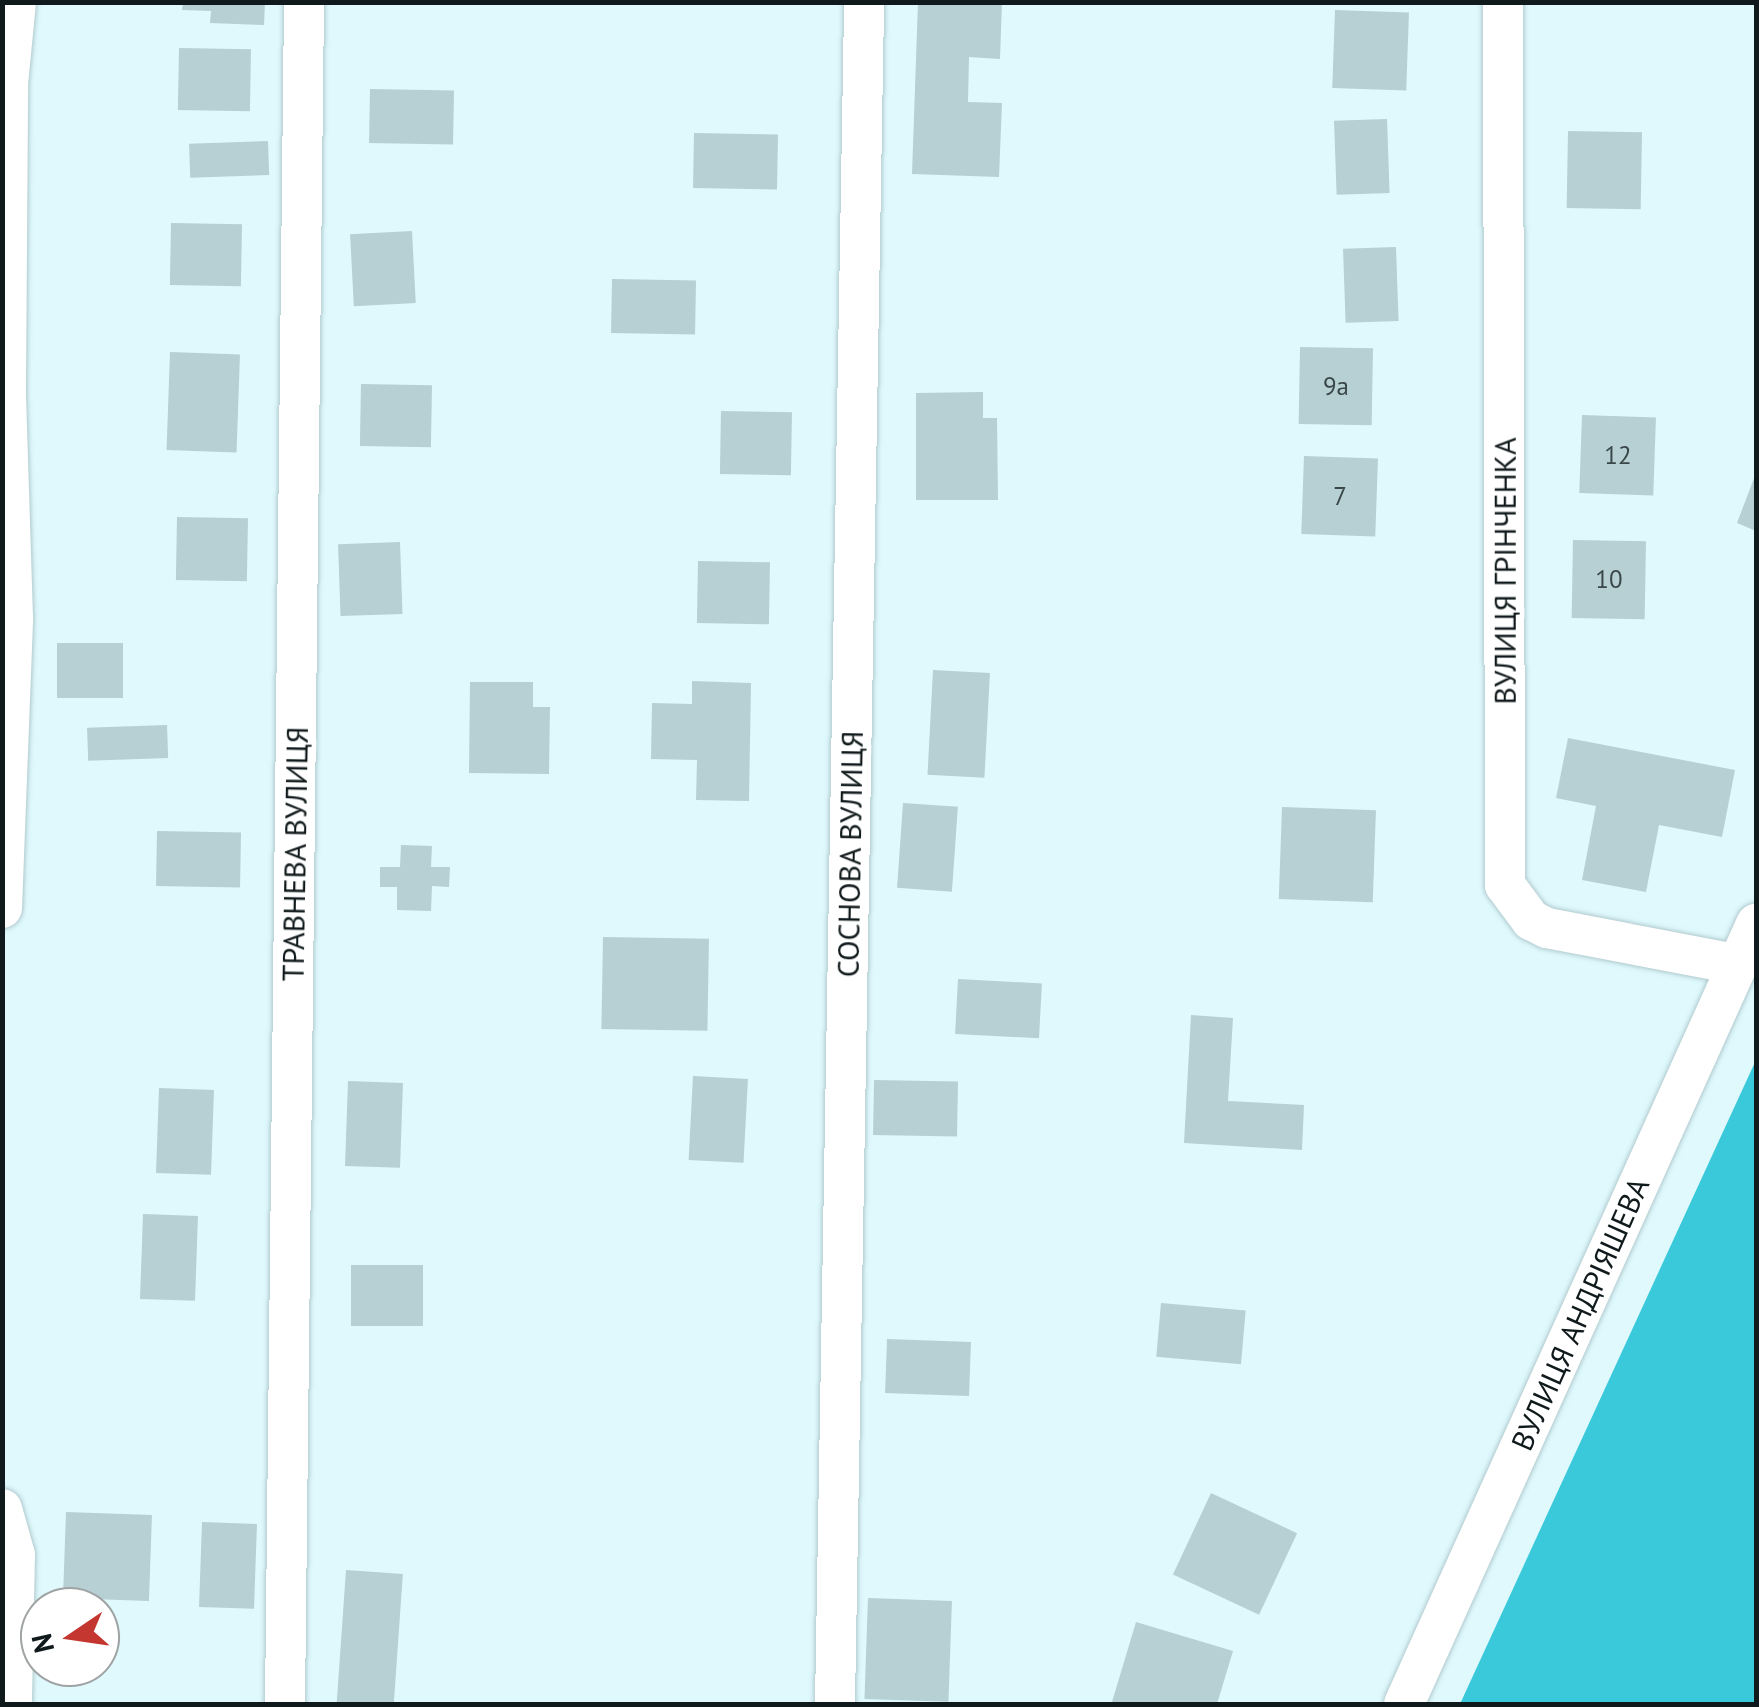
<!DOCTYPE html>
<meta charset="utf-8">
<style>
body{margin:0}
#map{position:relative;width:1759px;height:1707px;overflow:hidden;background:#dff9fd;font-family:"PT Sans",sans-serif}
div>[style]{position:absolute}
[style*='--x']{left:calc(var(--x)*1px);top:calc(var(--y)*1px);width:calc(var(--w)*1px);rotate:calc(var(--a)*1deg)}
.forest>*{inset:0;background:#3ac9da}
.building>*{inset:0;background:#b6d0d3;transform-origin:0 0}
.roads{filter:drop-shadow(0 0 2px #b1cace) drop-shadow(0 0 2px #b1cace)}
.minor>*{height:40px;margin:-20px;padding:0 20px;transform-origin:20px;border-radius:20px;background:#fff}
span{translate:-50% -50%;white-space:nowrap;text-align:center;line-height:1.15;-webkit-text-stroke:9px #fff;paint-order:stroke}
.number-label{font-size:25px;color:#3a4749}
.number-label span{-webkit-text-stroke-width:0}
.street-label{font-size:30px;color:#10191b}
.frame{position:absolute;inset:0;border:5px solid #10191b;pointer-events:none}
.north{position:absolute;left:20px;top:1587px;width:100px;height:100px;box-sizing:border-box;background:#fff;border:2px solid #9fa3a4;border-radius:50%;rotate:257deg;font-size:28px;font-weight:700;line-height:40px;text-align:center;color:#10191b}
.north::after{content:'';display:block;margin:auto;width:35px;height:45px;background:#c43630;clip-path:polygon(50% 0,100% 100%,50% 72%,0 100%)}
</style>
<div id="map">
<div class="forest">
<div style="clip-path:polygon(1756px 1060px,1756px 1704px,1460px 1704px)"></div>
</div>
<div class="building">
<div style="clip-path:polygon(183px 2px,265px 2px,264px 25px,210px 23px,211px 11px,182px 10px)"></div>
<div style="clip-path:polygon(918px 2px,1002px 2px,1000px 59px,969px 57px,968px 102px,1002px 103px,999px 177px,912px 174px)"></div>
<div style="left:1335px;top:10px;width:74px;height:78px;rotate:2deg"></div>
<div style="left:179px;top:48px;width:72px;height:62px;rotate:1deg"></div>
<div style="left:370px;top:89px;width:84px;height:54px;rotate:1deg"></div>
<div style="left:1387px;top:119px;width:74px;height:53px;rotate:88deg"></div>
<div style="left:1568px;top:131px;width:74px;height:77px;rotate:1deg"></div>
<div style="left:694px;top:133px;width:84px;height:55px;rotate:1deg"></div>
<div style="left:268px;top:141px;width:34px;height:79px;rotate:88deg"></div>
<div style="left:171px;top:223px;width:71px;height:62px;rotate:1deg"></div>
<div style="left:412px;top:231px;width:72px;height:62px;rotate:87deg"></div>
<div style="left:1396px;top:247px;width:74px;height:53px;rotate:88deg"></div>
<div style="left:612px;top:279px;width:84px;height:54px;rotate:1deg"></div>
<div style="left:1300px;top:347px;width:73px;height:77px;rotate:1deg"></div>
<div style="left:170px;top:352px;width:70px;height:98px;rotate:2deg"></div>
<div style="left:361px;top:384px;width:71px;height:62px;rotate:1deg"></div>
<div style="clip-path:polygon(983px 392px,983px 418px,997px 418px,998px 500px,916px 500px,916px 393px)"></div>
<div style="left:721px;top:411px;width:71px;height:63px;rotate:1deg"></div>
<div style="left:1582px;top:415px;width:74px;height:78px;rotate:2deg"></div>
<div style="left:1304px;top:456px;width:74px;height:78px;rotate:2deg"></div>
<div style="clip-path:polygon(1756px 473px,1756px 531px,1737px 523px)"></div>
<div style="left:177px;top:517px;width:71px;height:63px;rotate:1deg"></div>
<div style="left:1573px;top:540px;width:73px;height:78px;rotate:1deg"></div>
<div style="left:400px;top:542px;width:72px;height:62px;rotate:88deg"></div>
<div style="left:698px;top:561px;width:72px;height:62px;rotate:1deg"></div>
<div style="left:57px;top:643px;width:66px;height:55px"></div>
<div style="left:933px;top:670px;width:57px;height:105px;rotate:3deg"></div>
<div style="clip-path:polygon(692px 681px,751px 683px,749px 801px,696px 800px,697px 760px,651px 759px,652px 703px,692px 704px)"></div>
<div style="clip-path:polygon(470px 682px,533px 682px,533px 707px,550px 707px,549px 774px,469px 773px)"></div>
<div style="left:167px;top:725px;width:33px;height:80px;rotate:88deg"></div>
<div style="clip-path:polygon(1568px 738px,1735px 770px,1722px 837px,1659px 825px,1646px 892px,1582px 880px,1596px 806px,1556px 798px)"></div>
<div style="left:903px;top:803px;width:55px;height:85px;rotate:4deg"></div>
<div style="left:1282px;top:807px;width:94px;height:92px;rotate:2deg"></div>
<div style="left:157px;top:831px;width:84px;height:55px;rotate:1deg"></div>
<div style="clip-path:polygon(401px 845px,432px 846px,431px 867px,450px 867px,449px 887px,432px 886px,431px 911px,397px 910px,397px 887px,380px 887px,380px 867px,400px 867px)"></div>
<div style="left:603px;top:937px;width:106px;height:92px;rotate:1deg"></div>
<div style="left:958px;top:979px;width:84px;height:55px;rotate:3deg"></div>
<div style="clip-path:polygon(1191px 1015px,1233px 1018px,1228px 1101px,1304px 1105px,1302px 1150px,1184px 1143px)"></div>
<div style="left:693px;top:1076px;width:55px;height:84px;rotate:3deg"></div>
<div style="left:874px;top:1080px;width:84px;height:55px;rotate:1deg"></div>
<div style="left:348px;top:1081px;width:55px;height:85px;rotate:2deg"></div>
<div style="left:159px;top:1088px;width:55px;height:85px;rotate:2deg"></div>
<div style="left:143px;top:1214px;width:55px;height:85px;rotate:2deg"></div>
<div style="left:351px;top:1265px;width:72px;height:61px"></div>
<div style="left:1161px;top:1303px;width:85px;height:54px;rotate:5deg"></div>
<div style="left:887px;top:1339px;width:84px;height:54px;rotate:2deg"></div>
<div style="left:1211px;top:1493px;width:95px;height:90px;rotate:25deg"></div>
<div style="left:66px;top:1512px;width:86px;height:86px;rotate:2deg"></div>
<div style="left:202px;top:1522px;width:55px;height:85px;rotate:2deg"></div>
<div style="left:346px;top:1570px;width:57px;height:134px;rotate:4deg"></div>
<div style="left:868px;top:1598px;width:84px;height:101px;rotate:2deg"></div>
<div style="clip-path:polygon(1136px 1622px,1233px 1651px,1217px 1704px,1112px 1702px)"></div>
</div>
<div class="roads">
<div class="minor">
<div style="--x:1503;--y:2;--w:883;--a:89.87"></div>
<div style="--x:1505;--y:885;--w:44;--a:53.4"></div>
<div style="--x:1531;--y:920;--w:18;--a:27"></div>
<div style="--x:1547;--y:928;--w:191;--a:10.8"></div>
<div style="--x:2;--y:908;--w:290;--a:-87.8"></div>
<div style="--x:13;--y:618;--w:228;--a:-91.8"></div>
<div style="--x:6;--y:390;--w:306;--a:-89.6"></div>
<div style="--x:8;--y:84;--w:82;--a:-84.4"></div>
<div style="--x:2;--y:1509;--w:48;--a:74.2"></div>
<div style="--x:15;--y:1555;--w:149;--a:91.2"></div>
<div style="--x:285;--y:1704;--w:1702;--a:-89.36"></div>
<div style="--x:835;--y:1704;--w:1702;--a:-89.02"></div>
<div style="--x:1404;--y:1704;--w:856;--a:-65.71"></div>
</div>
</div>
<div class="number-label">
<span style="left:1336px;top:386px">9а</span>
<span style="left:1618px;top:455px">12</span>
<span style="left:1340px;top:496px">7</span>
<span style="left:1609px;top:579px">10</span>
</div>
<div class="street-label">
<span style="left:1505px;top:571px;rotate:-90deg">ВУЛИЦЯ ГРІНЧЕНКА</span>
<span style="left:295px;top:854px;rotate:-89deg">ТРАВНЕВА ВУЛИЦЯ</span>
<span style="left:850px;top:854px;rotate:-89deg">СОСНОВА ВУЛИЦЯ</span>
<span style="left:1580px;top:1314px;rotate:-66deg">ВУЛИЦЯ АНДРІЯШЕВА</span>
</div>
<div class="frame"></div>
<div class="north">N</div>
</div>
